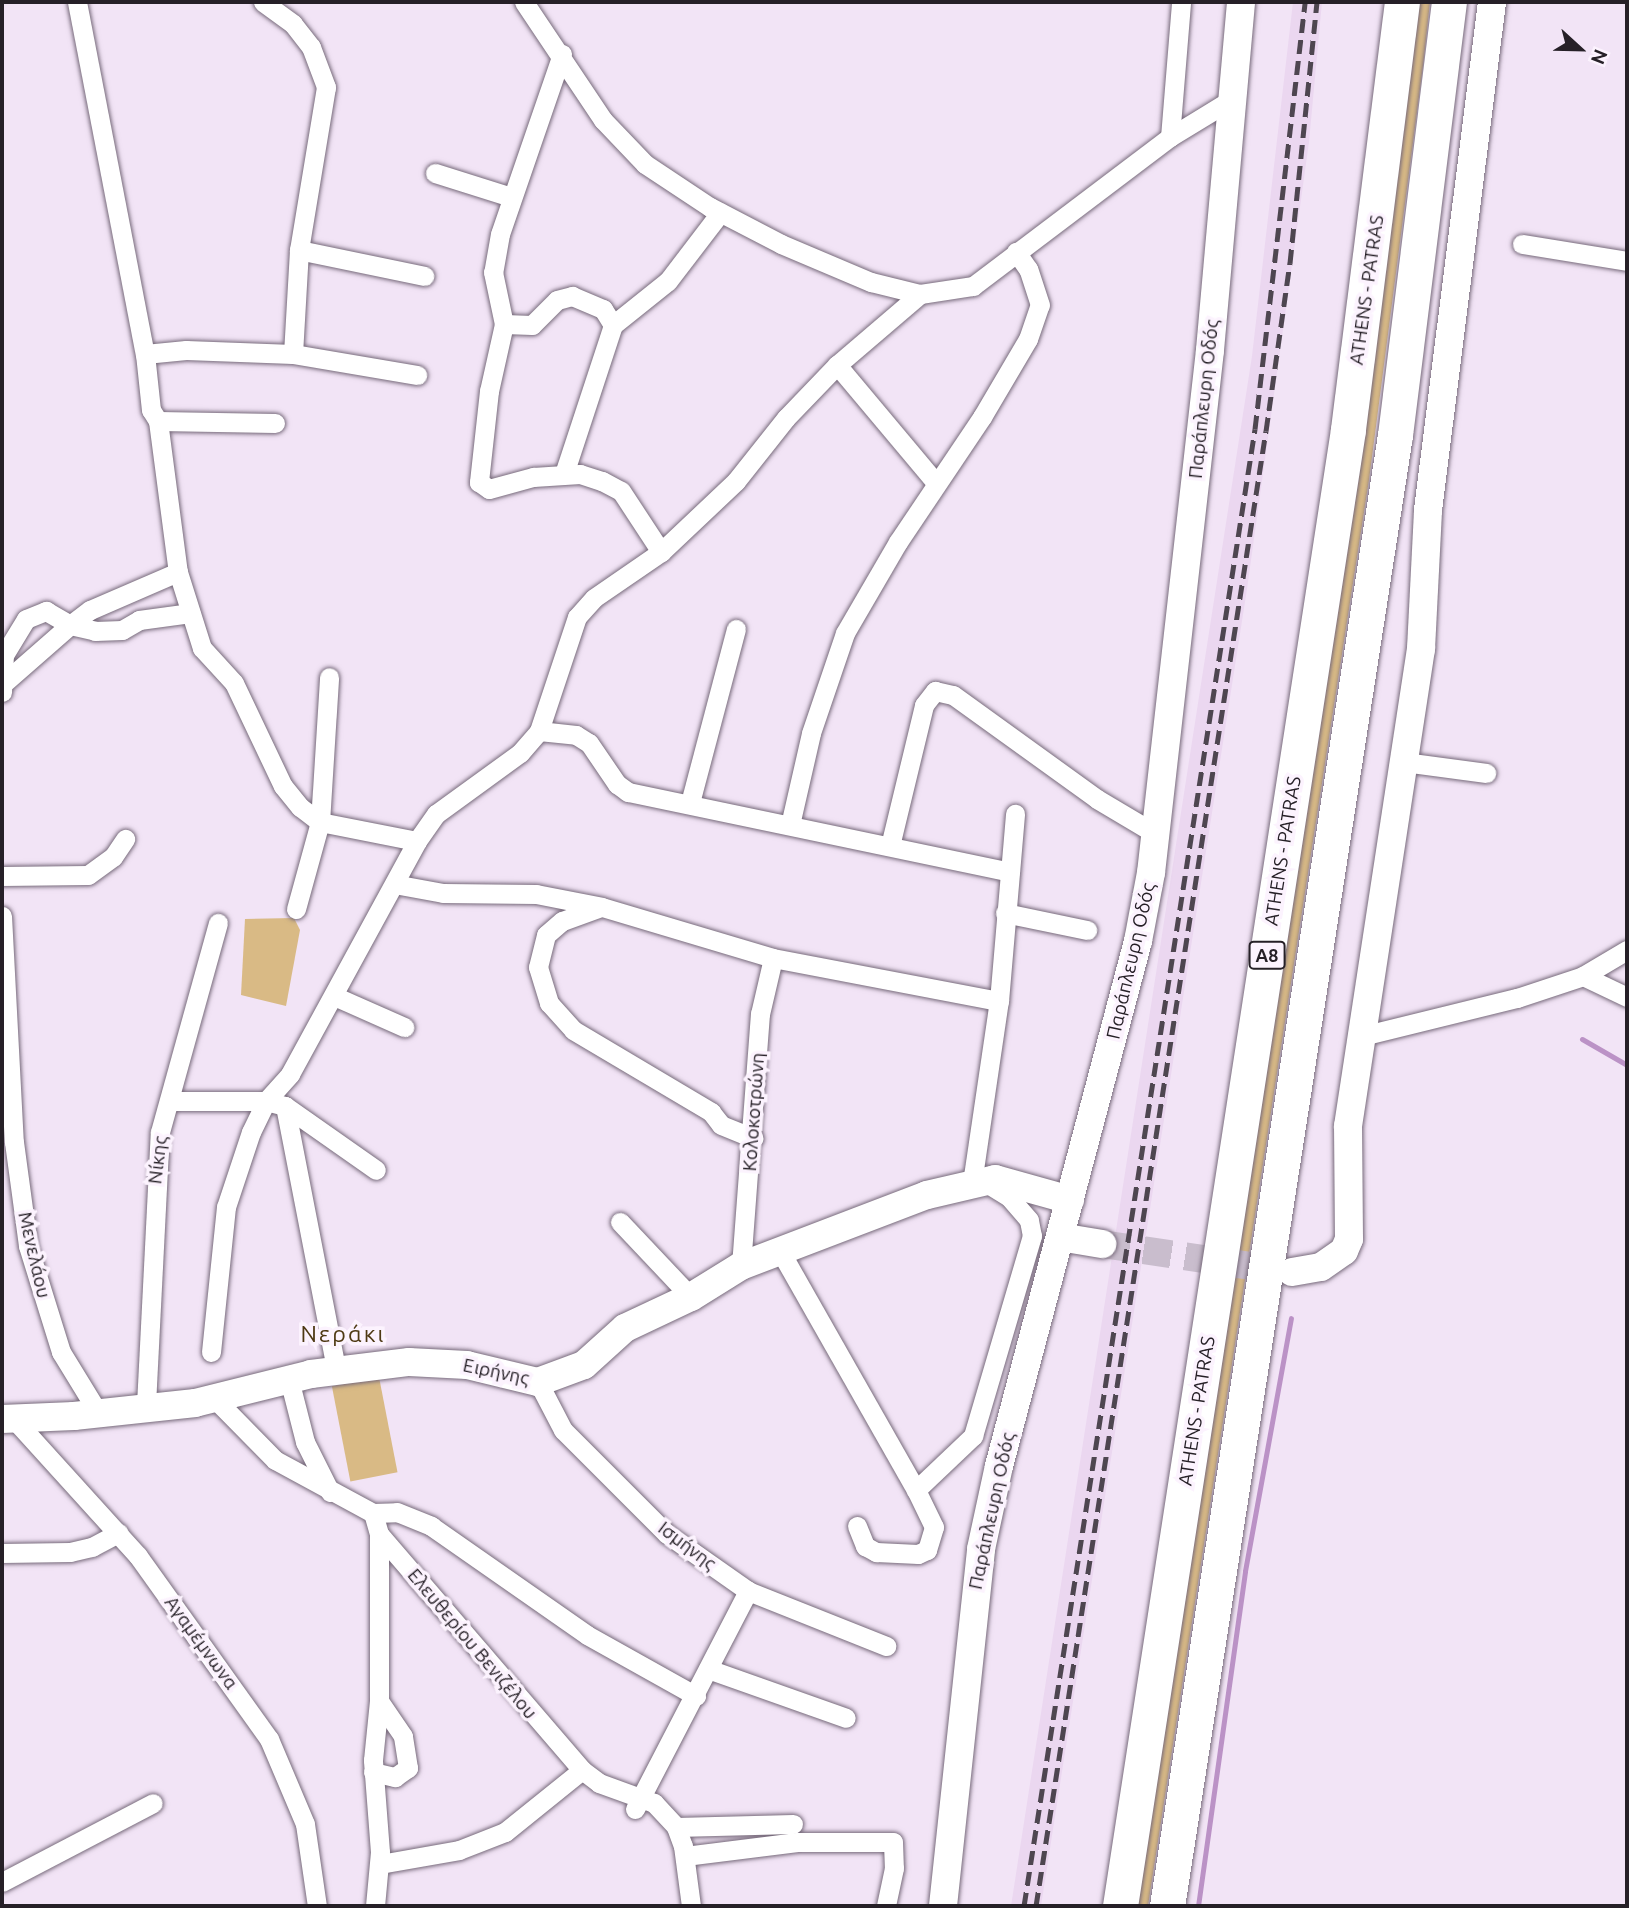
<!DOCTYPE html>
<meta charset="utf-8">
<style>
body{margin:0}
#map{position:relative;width:1629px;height:1908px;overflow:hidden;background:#f2e4f6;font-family:Ubuntu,sans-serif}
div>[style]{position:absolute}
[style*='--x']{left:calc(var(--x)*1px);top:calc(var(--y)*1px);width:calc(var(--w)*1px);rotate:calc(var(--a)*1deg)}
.built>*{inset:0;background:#ebd7f0}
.green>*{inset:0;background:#d9ba85;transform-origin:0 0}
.stream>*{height:5px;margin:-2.5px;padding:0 2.5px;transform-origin:2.5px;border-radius:2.5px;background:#bb92c6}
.secondary-tunnel>*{height:28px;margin-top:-14px;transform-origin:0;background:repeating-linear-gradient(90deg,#c9bdcd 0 28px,transparent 0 42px)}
.roads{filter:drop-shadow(0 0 2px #776a7b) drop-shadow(0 0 2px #776a7b)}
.street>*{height:19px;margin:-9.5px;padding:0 9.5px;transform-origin:9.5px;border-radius:9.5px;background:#fff}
.secondary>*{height:28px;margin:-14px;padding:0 14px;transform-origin:14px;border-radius:14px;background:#fff}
.highway>*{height:35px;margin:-17.5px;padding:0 17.5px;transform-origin:17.5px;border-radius:17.5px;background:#fff}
.rail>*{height:5px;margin-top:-2.5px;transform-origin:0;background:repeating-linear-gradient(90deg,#4e4650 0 14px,transparent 0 21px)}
span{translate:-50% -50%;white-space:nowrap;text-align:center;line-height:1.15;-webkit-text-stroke:7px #fcf3fe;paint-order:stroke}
.shield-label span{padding:2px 5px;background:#fcf3fe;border:2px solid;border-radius:5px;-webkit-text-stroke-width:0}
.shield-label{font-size:18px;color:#262027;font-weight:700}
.street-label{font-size:19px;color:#262027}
.quarter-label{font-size:23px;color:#4e3914;letter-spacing:2px}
.frame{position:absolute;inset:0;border:4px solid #262027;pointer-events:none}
.north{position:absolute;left:1545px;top:14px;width:70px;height:70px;-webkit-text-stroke:5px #fcf3fe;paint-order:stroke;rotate:112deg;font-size:19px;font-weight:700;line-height:28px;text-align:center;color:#262027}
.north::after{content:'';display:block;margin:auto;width:24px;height:32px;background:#262027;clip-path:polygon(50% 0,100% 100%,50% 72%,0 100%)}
</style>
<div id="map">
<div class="built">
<div style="clip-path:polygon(1293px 2px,1322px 2px,1309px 142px,1247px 589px,1041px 1906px,1011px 1906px,1252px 356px)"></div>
</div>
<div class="green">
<div style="clip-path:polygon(1420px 2px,1430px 2px,1424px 58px,1369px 480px,1148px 1906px,1138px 1906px,1359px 477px)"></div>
<div style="clip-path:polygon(294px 918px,300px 930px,286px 1006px,241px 995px,245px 919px)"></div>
<div style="left:379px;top:1377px;width:97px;height:48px;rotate:79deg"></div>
</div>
<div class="stream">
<div style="--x:1582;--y:1039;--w:52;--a:30"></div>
<div style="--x:1198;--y:1906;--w:338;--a:-82"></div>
<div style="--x:1245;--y:1571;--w:257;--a:-79.7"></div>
</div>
<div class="secondary-tunnel">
<div style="--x:1102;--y:1244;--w:185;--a:8.4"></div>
</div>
<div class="roads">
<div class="street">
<div style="--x:77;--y:2;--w:359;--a:79.1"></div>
<div style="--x:263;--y:2;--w:37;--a:36"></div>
<div style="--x:293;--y:24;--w:29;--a:52"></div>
<div style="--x:311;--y:47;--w:43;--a:69.4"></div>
<div style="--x:326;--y:87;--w:165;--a:99.4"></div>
<div style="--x:299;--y:250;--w:104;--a:93.3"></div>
<div style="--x:524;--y:2;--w:142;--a:56.2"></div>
<div style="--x:603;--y:120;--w:61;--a:46.3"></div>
<div style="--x:645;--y:164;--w:78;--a:33.5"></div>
<div style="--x:710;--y:207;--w:80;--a:27.5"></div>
<div style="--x:781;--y:244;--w:98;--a:22.9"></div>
<div style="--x:871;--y:282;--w:50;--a:13.8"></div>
<div style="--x:920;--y:294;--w:54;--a:-8.6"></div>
<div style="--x:973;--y:286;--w:247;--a:-37.1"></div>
<div style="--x:1170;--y:137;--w:75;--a:-31.4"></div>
<div style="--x:562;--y:54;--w:190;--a:109"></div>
<div style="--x:500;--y:234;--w:39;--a:100"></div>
<div style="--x:493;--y:272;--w:53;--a:78.1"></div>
<div style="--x:504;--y:324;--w:69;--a:102.6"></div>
<div style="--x:489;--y:391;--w:92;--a:96.3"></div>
<div style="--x:479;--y:482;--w:12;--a:35"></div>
<div style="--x:489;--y:489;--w:46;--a:-15.3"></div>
<div style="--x:533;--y:477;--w:47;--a:-3.7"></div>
<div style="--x:580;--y:474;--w:23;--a:18"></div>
<div style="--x:602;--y:481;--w:21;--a:28"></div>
<div style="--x:621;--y:491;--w:73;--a:56.7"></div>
<div style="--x:1170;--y:137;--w:135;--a:-85.3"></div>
<div style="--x:435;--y:173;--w:80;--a:17.5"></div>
<div style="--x:1522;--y:244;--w:106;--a:9.2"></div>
<div style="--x:299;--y:250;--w:128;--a:11.7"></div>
<div style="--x:504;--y:324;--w:28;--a:2"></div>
<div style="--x:532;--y:325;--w:35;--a:-45"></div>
<div style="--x:557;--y:300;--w:16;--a:-15"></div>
<div style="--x:572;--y:296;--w:34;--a:23"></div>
<div style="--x:603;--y:309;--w:19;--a:58"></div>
<div style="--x:837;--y:365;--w:154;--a:50"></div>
<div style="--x:158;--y:421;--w:152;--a:82.5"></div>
<div style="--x:178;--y:572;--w:80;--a:72.5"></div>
<div style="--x:202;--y:648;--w:47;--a:47.6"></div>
<div style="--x:234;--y:683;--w:114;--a:64.6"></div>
<div style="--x:283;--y:786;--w:27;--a:51"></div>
<div style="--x:300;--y:807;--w:25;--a:37"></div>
<div style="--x:320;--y:822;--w:99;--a:11.1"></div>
<div style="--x:275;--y:423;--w:117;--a:-179"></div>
<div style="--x:158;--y:421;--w:13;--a:-122"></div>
<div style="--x:151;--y:410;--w:56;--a:-96.1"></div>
<div style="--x:145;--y:354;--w:41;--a:-5.6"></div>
<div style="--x:186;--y:350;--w:107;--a:2.1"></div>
<div style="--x:293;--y:354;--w:126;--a:9.6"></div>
<div style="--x:564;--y:474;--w:157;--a:-71.8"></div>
<div style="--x:613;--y:325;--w:70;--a:-38.7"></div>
<div style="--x:668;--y:281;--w:86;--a:-52.6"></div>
<div style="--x:6;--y:681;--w:85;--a:-41.2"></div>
<div style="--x:70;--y:625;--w:26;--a:13"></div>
<div style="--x:95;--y:631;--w:27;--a:-2"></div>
<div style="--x:122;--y:630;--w:20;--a:-30"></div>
<div style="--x:139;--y:620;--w:52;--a:-7.7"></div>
<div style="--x:2;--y:692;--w:37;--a:-87"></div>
<div style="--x:4;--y:655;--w:42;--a:-58.6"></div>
<div style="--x:26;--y:619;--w:22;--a:-22"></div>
<div style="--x:46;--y:611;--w:28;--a:30"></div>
<div style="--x:70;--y:625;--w:25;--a:-37"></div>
<div style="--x:90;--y:610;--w:96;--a:-23.4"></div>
<div style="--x:539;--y:731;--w:37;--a:6"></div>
<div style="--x:576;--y:735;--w:15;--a:32"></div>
<div style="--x:589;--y:743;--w:50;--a:55.7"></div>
<div style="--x:617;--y:784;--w:14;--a:36"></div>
<div style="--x:628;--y:792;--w:390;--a:11.8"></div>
<div style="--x:1404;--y:762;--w:83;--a:7.6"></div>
<div style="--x:690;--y:803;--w:180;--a:-75.2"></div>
<div style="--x:790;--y:825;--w:94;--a:-77.1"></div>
<div style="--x:811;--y:733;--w:106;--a:-71.2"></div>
<div style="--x:845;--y:633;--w:105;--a:-59.8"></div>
<div style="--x:898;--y:542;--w:151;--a:-56.1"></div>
<div style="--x:982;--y:417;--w:91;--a:-59.5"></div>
<div style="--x:1028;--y:339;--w:36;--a:-71"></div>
<div style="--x:1040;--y:305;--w:38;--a:-108"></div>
<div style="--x:1028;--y:269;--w:21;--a:-125"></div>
<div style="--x:890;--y:846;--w:145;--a:-76.4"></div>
<div style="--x:924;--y:705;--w:18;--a:-52"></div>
<div style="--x:935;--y:691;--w:18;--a:13"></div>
<div style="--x:953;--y:695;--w:178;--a:35.8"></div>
<div style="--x:1097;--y:799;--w:69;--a:30.7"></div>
<div style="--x:2;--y:876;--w:86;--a:-0.7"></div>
<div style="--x:88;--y:875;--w:31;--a:-36"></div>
<div style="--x:113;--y:857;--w:22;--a:-56"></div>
<div style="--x:394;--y:884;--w:50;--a:10.4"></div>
<div style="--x:443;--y:893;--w:93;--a:0.6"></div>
<div style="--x:536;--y:894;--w:67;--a:11.1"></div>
<div style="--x:602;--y:907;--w:178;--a:16.6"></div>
<div style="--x:773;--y:958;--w:230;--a:10.8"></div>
<div style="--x:598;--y:908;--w:38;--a:160"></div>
<div style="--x:562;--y:921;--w:21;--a:139"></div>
<div style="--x:546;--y:935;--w:33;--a:104"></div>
<div style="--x:538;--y:967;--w:38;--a:73"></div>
<div style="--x:549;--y:1003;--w:36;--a:48"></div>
<div style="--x:573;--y:1030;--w:161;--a:30.7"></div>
<div style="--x:711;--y:1112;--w:16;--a:52"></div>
<div style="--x:721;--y:1125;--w:35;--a:22"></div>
<div style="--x:296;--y:909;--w:90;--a:-74.6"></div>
<div style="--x:320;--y:822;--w:145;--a:-86.4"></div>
<div style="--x:1005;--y:913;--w:84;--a:11.7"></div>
<div style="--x:2;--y:916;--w:226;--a:87"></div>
<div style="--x:14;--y:1142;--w:105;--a:82.3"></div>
<div style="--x:28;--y:1246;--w:111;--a:72.7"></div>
<div style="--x:61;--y:1352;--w:73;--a:58.5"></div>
<div style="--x:1583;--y:976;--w:49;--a:25.5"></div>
<div style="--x:334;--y:996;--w:77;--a:23.9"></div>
<div style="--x:1362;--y:1036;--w:160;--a:-13.8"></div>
<div style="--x:1517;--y:998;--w:70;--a:-18.4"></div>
<div style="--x:1583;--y:976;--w:51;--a:-30.6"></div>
<div style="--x:171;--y:1101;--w:95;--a:0"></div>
<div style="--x:266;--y:1101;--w:20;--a:15"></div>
<div style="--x:285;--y:1106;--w:111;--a:35.1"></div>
<div style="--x:285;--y:1106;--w:268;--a:79"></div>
<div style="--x:972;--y:1183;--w:184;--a:-81.6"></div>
<div style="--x:999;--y:1001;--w:188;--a:-85.1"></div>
<div style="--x:620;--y:1222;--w:103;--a:46.6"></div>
<div style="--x:779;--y:1249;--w:277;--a:60.4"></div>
<div style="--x:741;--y:1266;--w:253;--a:-85.7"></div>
<div style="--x:760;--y:1014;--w:57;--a:-76.9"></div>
<div style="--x:211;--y:1352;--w:146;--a:-84.1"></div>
<div style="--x:226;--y:1207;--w:79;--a:-71.6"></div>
<div style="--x:251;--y:1132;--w:34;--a:-64"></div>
<div style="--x:266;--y:1101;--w:36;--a:-48"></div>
<div style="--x:290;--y:1074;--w:265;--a:-61.4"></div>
<div style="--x:417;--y:841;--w:33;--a:-55"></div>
<div style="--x:436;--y:814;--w:104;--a:-36"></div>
<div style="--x:520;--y:753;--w:29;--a:-49"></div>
<div style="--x:539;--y:731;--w:120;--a:-71.6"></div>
<div style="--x:577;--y:617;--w:25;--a:-48"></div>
<div style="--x:594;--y:598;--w:81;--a:-34.5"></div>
<div style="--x:661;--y:552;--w:103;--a:-43.4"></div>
<div style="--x:736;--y:481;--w:80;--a:-51.6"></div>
<div style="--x:786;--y:418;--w:74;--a:-46.1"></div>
<div style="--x:837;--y:365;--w:109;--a:-40.5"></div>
<div style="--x:289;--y:1379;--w:65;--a:75.7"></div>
<div style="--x:305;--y:1442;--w:56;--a:63.4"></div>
<div style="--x:538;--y:1382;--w:54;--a:62.5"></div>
<div style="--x:563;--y:1430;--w:147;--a:45"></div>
<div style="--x:667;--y:1534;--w:99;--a:35.1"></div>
<div style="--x:748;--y:1591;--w:149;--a:21.7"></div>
<div style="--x:216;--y:1400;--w:84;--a:45.5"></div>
<div style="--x:275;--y:1460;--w:111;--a:28.4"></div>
<div style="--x:373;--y:1513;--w:22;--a:74"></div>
<div style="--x:379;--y:1534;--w:311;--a:49.3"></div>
<div style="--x:582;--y:1770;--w:21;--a:37"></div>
<div style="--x:599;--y:1783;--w:59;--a:20"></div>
<div style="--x:654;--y:1803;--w:33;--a:47"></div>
<div style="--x:676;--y:1827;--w:20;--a:70"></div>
<div style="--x:683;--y:1846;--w:61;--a:82.4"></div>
<div style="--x:146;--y:1405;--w:273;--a:-87.1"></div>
<div style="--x:160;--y:1132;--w:217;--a:-74.5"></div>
<div style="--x:13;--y:1418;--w:186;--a:47.8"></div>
<div style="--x:138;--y:1556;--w:225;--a:54.4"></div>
<div style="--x:269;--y:1739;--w:92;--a:67"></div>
<div style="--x:305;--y:1824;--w:83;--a:81.7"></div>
<div style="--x:373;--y:1513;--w:24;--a:-2"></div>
<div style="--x:397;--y:1512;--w:37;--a:22"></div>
<div style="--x:431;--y:1526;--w:190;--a:34.9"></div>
<div style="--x:587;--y:1635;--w:125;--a:29.2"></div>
<div style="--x:857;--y:1526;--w:22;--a:68"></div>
<div style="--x:865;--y:1546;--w:13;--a:29"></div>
<div style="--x:876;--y:1552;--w:42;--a:2.7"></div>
<div style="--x:918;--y:1554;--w:10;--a:-24"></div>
<div style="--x:927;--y:1550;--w:24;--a:-73"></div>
<div style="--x:934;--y:1527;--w:41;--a:-115.9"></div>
<div style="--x:916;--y:1490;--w:79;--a:-43.5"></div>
<div style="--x:973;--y:1436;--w:209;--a:-73.6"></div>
<div style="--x:1032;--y:1236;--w:16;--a:-101"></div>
<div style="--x:1029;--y:1220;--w:30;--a:-131"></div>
<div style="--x:1009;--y:1197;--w:22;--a:-148"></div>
<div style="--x:2;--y:1553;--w:68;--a:-0.8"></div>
<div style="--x:70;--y:1552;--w:23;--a:-13"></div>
<div style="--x:92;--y:1547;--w:30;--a:-28"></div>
<div style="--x:708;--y:1669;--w:146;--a:19.5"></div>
<div style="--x:373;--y:1772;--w:23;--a:13"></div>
<div style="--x:395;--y:1777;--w:16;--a:-35"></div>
<div style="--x:408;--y:1768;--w:32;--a:-99"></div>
<div style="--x:403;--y:1736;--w:42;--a:-124.4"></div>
<div style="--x:635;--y:1809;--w:246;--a:-62.6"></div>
<div style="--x:676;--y:1827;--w:117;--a:-1.5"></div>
<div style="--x:685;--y:1856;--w:113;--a:-7.1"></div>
<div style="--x:797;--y:1842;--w:96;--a:0"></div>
<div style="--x:893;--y:1842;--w:26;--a:88"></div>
<div style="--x:894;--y:1868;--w:39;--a:102"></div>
<div style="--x:380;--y:1864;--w:80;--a:-10"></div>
<div style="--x:459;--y:1850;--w:49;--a:-21.4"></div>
<div style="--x:505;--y:1832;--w:99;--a:-38.8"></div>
<div style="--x:2;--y:1882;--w:170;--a:-27.6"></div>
<div style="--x:375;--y:1906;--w:54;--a:-84.7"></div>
<div style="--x:380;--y:1852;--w:92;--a:-94.4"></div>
<div style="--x:373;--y:1760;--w:59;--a:-84.2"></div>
<div style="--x:379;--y:1701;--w:167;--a:-90"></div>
</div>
<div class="secondary">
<div style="--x:1060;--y:1237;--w:43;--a:9.5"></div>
<div style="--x:1292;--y:1272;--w:29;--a:-10"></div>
<div style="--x:1321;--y:1267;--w:28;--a:-35"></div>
<div style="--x:1344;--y:1251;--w:13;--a:-67"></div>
<div style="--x:1349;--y:1239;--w:113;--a:-90.5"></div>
<div style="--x:1348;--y:1126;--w:483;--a:-81.3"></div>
<div style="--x:1421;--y:649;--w:139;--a:-87.1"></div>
<div style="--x:1428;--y:510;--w:512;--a:-82.82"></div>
<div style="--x:2;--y:1419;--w:72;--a:-2.4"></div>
<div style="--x:74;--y:1416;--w:122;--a:-6.1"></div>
<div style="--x:195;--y:1403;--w:120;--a:-14"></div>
<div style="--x:311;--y:1374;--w:99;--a:-7"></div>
<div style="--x:409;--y:1362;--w:58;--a:3"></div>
<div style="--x:467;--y:1365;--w:73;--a:13.5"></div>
<div style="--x:538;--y:1382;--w:49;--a:-20.3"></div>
<div style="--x:584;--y:1365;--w:55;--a:-42.1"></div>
<div style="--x:625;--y:1328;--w:73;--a:-25.2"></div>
<div style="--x:691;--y:1297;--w:59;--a:-31.8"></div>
<div style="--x:741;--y:1266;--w:199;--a:-20.9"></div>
<div style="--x:927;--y:1195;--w:70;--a:-13.2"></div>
<div style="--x:995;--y:1179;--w:78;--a:15.6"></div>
<div style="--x:943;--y:1906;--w:359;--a:-83.9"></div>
<div style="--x:981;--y:1549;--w:85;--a:-77.8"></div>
<div style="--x:999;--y:1466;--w:543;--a:-75.17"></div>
<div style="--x:1138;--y:941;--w:69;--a:-79.2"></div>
<div style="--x:1151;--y:873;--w:526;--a:-83.56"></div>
<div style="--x:1210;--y:350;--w:349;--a:-84.9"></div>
</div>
<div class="highway">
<div style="--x:1120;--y:1906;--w:1494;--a:-81.22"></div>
<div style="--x:1348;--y:429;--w:430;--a:-82.8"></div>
<div style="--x:1167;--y:1906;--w:1489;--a:-81.19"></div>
<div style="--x:1395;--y:435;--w:436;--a:-82.9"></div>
</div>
</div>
<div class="rail">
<div style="--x:1024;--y:1906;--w:1495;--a:-81.11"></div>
<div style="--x:1255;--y:429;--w:430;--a:-83.3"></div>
<div style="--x:1036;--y:1906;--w:1493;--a:-81.14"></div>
<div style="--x:1266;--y:431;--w:170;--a:-81.9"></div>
<div style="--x:1290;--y:263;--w:262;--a:-84.1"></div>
</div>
<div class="shield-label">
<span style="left:1267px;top:955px">Α8</span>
</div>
<div class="street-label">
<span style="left:1367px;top:290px;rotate:-82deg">ATHENS - PATRAS</span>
<span style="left:1204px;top:399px;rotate:-84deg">Παράπλευρη Οδός</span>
<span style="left:1283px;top:851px;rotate:-81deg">ATHENS - PATRAS</span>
<span style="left:1131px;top:961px;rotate:-77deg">Παράπλευρη Οδός</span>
<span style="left:754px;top:1112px;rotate:-86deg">Κολοκοτρώνη</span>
<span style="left:158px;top:1160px;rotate:-83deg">Νίκης</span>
<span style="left:34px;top:1255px;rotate:77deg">Μενελάου</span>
<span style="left:496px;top:1372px;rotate:12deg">Ειρήνης</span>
<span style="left:1197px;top:1411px;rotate:-81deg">ATHENS - PATRAS</span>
<span style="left:992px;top:1511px;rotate:-78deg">Παράπλευρη Οδός</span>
<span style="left:687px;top:1546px;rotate:37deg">Ισμήνης</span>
<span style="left:201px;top:1643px;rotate:54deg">Αγαμέμνωνα</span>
<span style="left:472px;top:1644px;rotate:50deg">Ελευθερίου Βενιζέλου</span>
</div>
<div class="quarter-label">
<span style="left:343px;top:1334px">Νεράκι</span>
</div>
<div class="frame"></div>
<div class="north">N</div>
</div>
